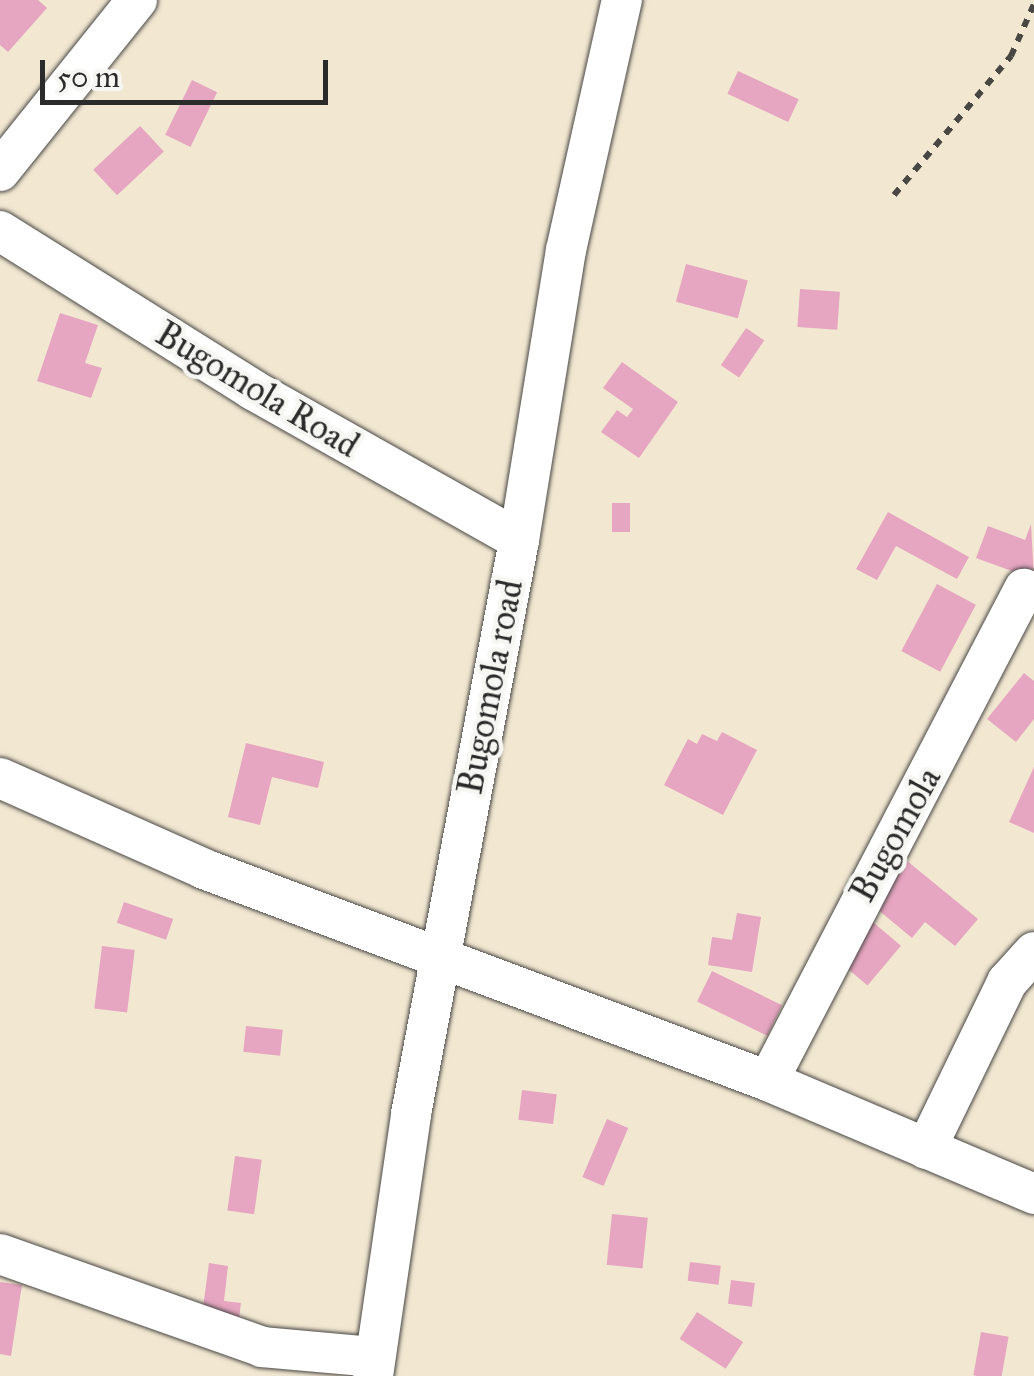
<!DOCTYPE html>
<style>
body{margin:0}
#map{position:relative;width:1034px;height:1376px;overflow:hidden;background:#f2e8d2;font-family:"IM FELL Great Primer",serif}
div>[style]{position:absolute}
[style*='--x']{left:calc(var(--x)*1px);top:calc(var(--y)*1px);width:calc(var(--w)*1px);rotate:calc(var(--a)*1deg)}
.building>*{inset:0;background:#e6a5c0;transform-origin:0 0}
.path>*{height:6px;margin-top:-3px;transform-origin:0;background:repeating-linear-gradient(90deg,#494744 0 8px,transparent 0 16px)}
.roads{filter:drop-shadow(0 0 2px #494744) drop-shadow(0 0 2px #494744)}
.minor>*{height:40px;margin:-20px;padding:0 20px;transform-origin:20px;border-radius:20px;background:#fff}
span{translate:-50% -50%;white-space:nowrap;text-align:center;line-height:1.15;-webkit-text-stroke:9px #f6f6f2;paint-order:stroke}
.street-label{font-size:35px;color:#2b2b2b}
.scale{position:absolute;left:40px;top:60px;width:288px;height:45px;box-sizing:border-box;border:5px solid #2b2b2b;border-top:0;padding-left:12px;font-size:30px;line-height:35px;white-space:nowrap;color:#2b2b2b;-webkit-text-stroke:8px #f6f6f2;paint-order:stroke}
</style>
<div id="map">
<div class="building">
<div style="clip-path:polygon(0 0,38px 0,47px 8px,8px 52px,0 45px)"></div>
<div style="left:738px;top:71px;width:67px;height:25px;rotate:25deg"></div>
<div style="left:192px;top:80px;width:28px;height:61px;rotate:26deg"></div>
<div style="left:140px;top:126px;width:35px;height:64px;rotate:47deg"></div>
<div style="left:686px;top:264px;width:64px;height:39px;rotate:15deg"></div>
<div style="left:800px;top:289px;width:40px;height:38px;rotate:4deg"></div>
<div style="clip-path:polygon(60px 313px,98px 325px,85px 363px,102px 368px,91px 398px,37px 381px)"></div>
<div style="left:746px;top:328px;width:22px;height:45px;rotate:34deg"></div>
<div style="clip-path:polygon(622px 362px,678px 402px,639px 458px,601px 432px,617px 410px,627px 417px,633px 409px,603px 388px)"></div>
<div style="left:612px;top:503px;width:18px;height:29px"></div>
<div style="clip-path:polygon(888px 512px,969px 557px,957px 579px,896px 546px,877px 580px,856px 569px)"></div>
<div style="clip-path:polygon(1031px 524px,1034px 579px,976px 558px,988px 526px,1025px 540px)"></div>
<div style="left:937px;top:584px;width:44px;height:76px;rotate:28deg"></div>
<div style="clip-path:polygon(1024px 673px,1034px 681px,1034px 719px,1016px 742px,987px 719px)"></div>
<div style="clip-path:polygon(722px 732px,757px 750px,723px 815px,664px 785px,688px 739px,697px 744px,702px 734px,717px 741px)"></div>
<div style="clip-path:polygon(246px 743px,324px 762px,318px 788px,272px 777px,260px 825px,228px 817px)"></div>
<div style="clip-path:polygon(1034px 767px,1034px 833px,1009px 822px)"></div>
<div style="clip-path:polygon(906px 860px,978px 919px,955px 946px,925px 922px,912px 938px,870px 903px)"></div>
<div style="left:124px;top:902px;width:52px;height:22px;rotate:19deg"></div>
<div style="clip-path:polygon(737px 913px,761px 917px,752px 972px,708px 965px,712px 937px,732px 940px)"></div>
<div style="left:868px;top:918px;width:43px;height:52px;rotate:40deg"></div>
<div style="left:102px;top:946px;width:33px;height:63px;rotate:7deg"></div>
<div style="left:712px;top:971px;width:78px;height:34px;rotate:26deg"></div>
<div style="left:246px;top:1026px;width:37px;height:26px;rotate:6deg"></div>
<div style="left:522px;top:1090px;width:35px;height:30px;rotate:7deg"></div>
<div style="left:607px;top:1119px;width:23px;height:63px;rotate:23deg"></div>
<div style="left:235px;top:1156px;width:27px;height:55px;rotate:8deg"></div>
<div style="left:612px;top:1214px;width:36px;height:51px;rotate:6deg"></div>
<div style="left:690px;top:1262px;width:31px;height:19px;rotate:7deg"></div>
<div style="clip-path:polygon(209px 1263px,228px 1266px,224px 1301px,241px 1303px,238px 1326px,201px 1322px)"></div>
<div style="left:731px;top:1280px;width:24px;height:24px;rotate:7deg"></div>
<div style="clip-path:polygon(0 1282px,22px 1285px,11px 1356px,0 1354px)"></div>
<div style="left:697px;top:1312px;width:55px;height:32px;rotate:33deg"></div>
<div style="left:981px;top:1332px;width:28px;height:44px;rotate:10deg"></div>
</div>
<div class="path">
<div style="--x:894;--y:195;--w:182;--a:-49.9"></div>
<div style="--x:1011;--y:56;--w:57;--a:-66.1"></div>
</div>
<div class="roads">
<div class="minor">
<div style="--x:0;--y:171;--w:219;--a:-51.3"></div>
<div style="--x:0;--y:231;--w:299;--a:32.1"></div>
<div style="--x:253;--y:390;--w:305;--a:29.4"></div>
<div style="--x:0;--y:778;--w:223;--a:24"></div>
<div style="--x:204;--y:869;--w:603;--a:20.6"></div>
<div style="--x:768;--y:1081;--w:289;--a:23"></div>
<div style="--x:768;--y:1081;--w:555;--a:-62.51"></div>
<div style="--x:926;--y:1149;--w:186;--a:-64.1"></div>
<div style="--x:1007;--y:982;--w:40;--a:-48"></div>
<div style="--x:0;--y:1254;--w:278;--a:19.5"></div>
<div style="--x:262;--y:1347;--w:113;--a:5.1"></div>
<div style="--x:373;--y:1376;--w:265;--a:-81.7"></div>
<div style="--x:411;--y:1114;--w:584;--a:-79.34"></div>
<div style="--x:519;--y:540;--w:294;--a:-80.8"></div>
<div style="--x:566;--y:250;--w:256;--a:-77.4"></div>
</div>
</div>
<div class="street-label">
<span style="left:257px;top:390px;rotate:31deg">Bugomola Road</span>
<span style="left:491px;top:687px;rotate:-79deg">Bugomola road</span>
<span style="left:896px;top:835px;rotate:-61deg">Bugomola</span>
</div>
<div class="scale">50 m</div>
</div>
